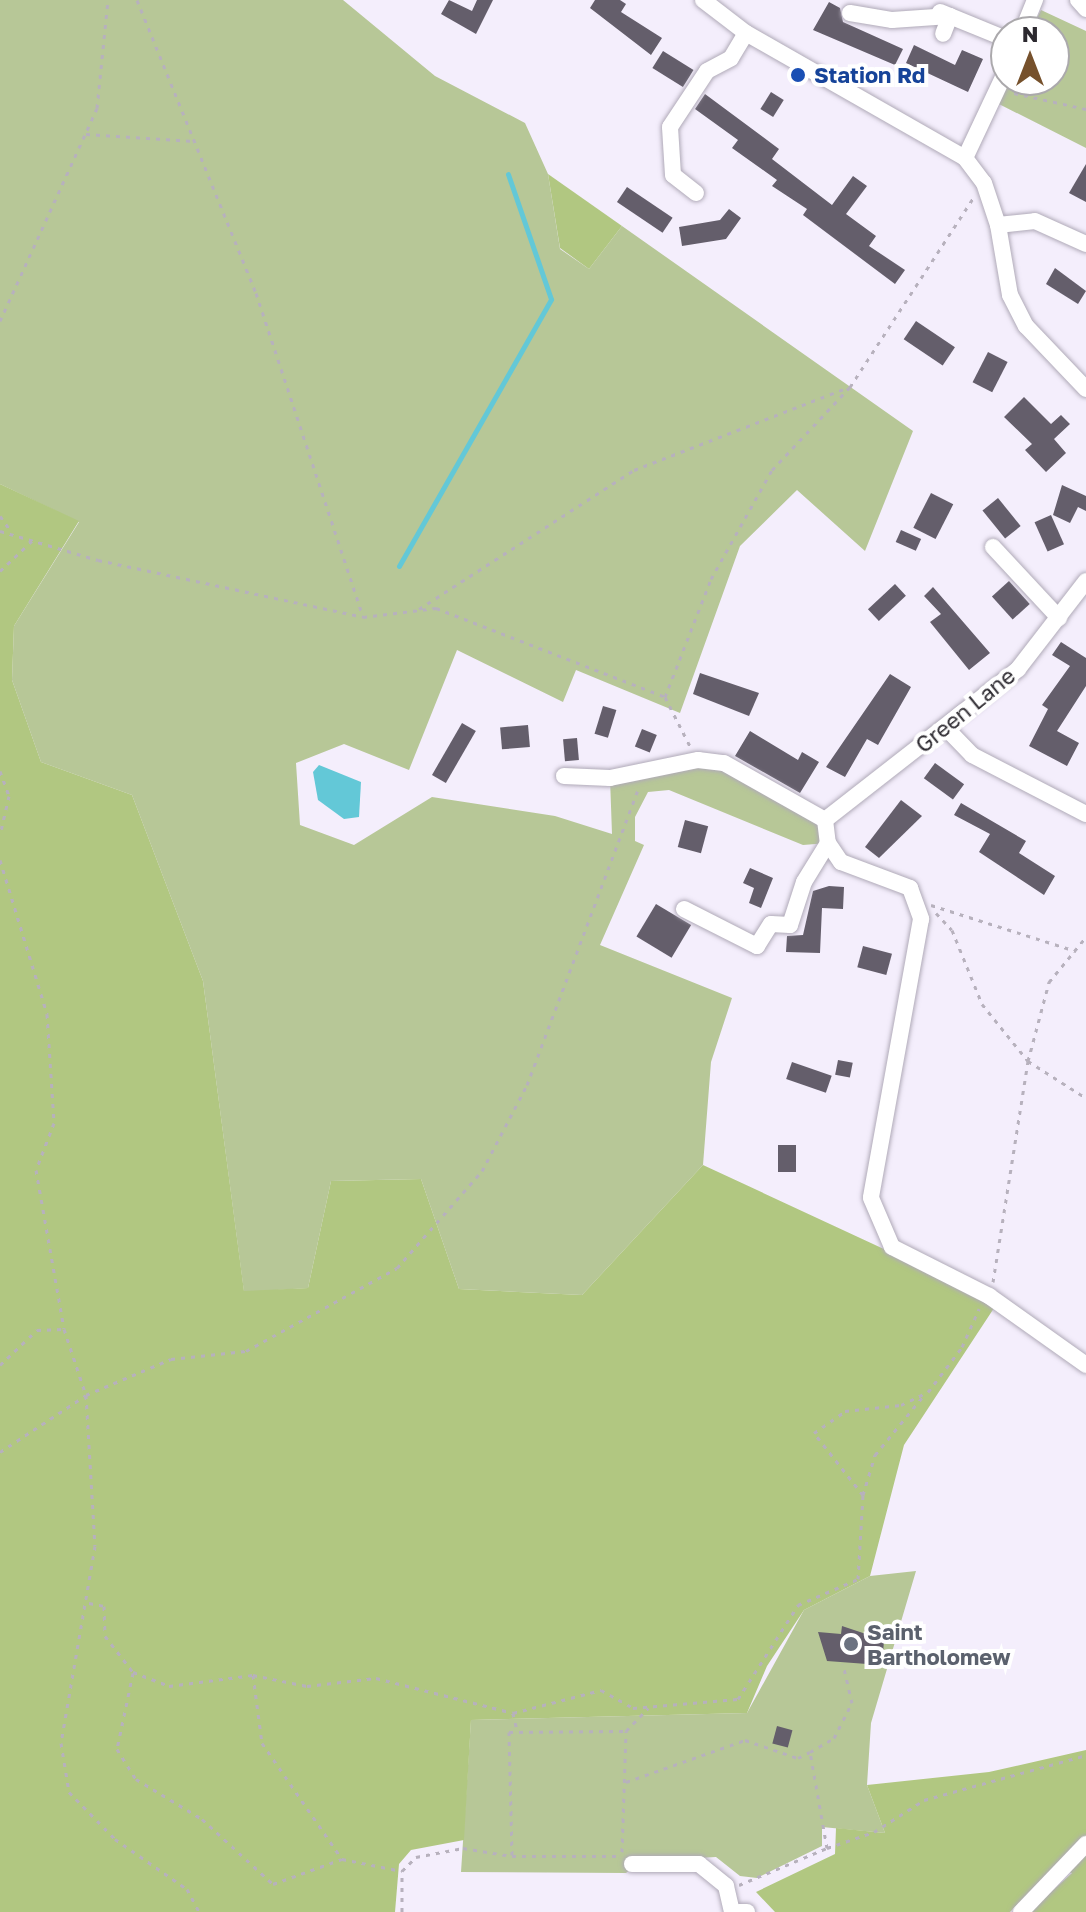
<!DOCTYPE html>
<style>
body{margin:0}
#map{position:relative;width:1086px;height:1912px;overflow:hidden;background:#f4eefc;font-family:"Golos Text",sans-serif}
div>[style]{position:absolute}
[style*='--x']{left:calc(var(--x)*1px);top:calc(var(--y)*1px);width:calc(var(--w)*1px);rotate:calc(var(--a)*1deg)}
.green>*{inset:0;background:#b7c797}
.forest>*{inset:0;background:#b1c781}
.water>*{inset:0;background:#63c8d7}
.stream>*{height:5px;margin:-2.5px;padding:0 2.5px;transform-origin:2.5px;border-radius:2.5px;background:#63c8d7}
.building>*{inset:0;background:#645e6b;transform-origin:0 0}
.path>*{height:3px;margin-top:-1.5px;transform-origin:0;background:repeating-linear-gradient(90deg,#b7b1bd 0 4px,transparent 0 10px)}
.roads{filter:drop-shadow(0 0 2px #b0aab8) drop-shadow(0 0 2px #b0aab8)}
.minor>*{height:16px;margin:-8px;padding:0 8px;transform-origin:8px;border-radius:8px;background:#fff}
.dots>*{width:22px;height:22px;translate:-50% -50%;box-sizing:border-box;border:4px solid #fff;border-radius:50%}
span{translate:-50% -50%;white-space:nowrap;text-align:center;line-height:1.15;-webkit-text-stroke:8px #fff;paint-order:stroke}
.transit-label{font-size:22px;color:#164399;font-weight:700}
.left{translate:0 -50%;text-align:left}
.street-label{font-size:22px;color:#2c292f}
.worship-label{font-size:22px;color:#5b616d;font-weight:700}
.north{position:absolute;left:990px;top:16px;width:80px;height:80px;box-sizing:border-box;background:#fff;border:2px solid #aba9ac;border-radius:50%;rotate:0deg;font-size:22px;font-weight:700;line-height:32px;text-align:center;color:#2c292f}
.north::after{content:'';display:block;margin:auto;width:28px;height:36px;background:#76512c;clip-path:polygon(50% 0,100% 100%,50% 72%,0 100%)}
</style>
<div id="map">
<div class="green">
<div style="clip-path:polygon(0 0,343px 0,435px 76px,525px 123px,548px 174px,560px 249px,589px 269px,622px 226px,913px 431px,865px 551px,797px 490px,740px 546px,680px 713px,576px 670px,563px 702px,457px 650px,409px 770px,344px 744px,296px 763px,300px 825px,354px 845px,432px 797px,555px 816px,612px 834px,610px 778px,724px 763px,825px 820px,828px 843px,803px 845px,669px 790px,648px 792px,635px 817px,635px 841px,644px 845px,600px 945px,732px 998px,711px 1062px,703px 1165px,582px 1295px,459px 1289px,421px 1179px,331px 1181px,308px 1288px,244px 1292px,203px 981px,132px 795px,41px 762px,12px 680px,14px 626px,79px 522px,0 484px)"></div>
<div style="clip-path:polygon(1041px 10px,1086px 31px,1086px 148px,995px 102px,1006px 80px,1054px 80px,1054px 32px,1030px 32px)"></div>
<div style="clip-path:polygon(916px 1571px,871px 1723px,867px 1785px,885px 1833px,822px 1827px,822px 1846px,757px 1878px,740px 1876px,716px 1857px,641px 1861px,626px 1873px,461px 1872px,471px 1720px,747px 1713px,804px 1610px,870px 1576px)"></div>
</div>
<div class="forest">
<div style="clip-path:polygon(548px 174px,622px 226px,589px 269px,560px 248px)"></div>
<div style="clip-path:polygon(0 484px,79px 521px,14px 626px,12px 680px,41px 762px,132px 795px,203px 981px,244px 1291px,308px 1288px,331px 1181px,421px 1179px,459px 1289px,582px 1295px,703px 1165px,998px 1302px,904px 1445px,870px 1576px,804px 1610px,767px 1666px,747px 1713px,471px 1720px,464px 1840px,411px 1850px,399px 1864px,395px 1912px,0 1912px)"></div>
<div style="clip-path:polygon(1086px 1750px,1086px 1912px,1029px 1912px,1072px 1873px,1053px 1868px,1010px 1912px,775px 1912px,756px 1892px,835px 1854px,836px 1828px,885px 1833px,867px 1785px,989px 1772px)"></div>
</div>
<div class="water">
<div style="clip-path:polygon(319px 765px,361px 782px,359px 817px,344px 819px,318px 800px,313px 772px)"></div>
</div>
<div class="stream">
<div style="--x:399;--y:566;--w:307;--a:-60.3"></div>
<div style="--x:551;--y:299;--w:132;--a:-109"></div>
</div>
<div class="building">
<div style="clip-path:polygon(449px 0,472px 11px,477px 0,493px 0,476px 34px,441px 14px)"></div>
<div style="clip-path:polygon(595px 0,620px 0,626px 4px,621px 12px,662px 38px,651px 55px,590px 8px)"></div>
<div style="clip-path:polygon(829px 2px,840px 8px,843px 22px,903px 49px,895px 65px,813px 30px)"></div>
<div style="clip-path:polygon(914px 45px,955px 65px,962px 50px,983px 59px,968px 92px,906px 63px)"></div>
<div style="left:663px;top:51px;width:36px;height:20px;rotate:32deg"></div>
<div style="left:771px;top:92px;width:15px;height:20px;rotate:32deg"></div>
<div style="clip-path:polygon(705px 94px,779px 149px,772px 159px,832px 205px,853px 176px,867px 186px,846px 214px,876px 236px,869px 246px,905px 270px,895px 284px,803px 215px,807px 209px,772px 186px,777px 180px,732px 148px,738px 140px,695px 109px)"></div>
<div style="clip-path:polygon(1086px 164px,1086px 202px,1069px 193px)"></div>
<div style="left:627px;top:187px;width:55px;height:18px;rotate:34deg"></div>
<div style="clip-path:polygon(729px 209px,741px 218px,726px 239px,682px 246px,679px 227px,720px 220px)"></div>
<div style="clip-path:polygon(1055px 268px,1086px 291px,1078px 304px,1046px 284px)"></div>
<div style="left:916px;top:321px;width:47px;height:22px;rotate:34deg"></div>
<div style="left:988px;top:352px;width:22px;height:34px;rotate:27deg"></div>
<div style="clip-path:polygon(1024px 397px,1051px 424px,1061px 415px,1070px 424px,1054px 439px,1066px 453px,1046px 472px,1025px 450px,1032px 444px,1004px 417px)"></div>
<div style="clip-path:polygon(1062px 485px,1086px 496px,1086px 511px,1078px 507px,1070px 523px,1053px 515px)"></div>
<div style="left:931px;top:493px;width:25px;height:39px;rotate:27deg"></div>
<div style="left:998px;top:498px;width:36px;height:20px;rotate:51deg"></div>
<div style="left:1051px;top:515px;width:32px;height:18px;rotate:66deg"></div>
<div style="left:901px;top:530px;width:22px;height:13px;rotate:24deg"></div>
<div style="left:1009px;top:581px;width:31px;height:23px;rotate:48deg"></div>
<div style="left:895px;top:584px;width:16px;height:37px;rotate:47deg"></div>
<div style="clip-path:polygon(933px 587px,990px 653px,969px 670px,930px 622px,941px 614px,924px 596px)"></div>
<div style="clip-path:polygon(1061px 642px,1086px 658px,1086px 686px,1057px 731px,1079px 743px,1067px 766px,1029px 746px,1048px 709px,1042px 705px,1070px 666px,1052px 655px)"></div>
<div style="clip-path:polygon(700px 673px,759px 693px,749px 716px,693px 694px)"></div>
<div style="clip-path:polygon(890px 674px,911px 687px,878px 745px,867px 739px,845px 777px,826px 767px)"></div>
<div style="left:603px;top:706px;width:14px;height:29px;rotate:17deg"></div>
<div style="left:462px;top:723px;width:16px;height:60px;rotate:30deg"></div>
<div style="left:528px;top:725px;width:22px;height:28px;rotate:85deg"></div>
<div style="left:642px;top:729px;width:16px;height:19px;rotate:22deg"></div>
<div style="clip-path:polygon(750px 731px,798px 760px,802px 752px,819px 762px,800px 793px,735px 756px)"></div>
<div style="left:577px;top:738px;width:22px;height:14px;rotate:85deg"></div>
<div style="left:935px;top:763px;width:36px;height:19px;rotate:36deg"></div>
<div style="clip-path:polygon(901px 800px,922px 816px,879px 858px,865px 847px)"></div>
<div style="clip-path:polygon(961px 803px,1026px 841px,1019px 853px,1055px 876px,1044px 895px,979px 852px,990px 834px,954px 815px)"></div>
<div style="left:685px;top:820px;width:24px;height:28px;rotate:15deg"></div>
<div style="clip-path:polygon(750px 868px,773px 878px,761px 908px,749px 903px,754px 888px,743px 883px)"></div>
<div style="clip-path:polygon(829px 886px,844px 887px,843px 909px,822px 908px,820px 953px,786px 952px,787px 936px,803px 935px,813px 891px)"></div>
<div style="left:656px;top:904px;width:41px;height:38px;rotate:31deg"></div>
<div style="left:863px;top:946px;width:30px;height:22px;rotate:15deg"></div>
<div style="left:838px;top:1060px;width:15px;height:15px;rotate:11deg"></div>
<div style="left:792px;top:1062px;width:42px;height:18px;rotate:19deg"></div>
<div style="left:778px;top:1145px;width:18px;height:27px"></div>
<div style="clip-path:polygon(842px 1626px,884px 1640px,883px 1654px,868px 1653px,867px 1664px,827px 1661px,818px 1632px,841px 1634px)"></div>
<div style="left:777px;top:1726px;width:16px;height:18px;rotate:15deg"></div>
</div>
<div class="path">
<div style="--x:137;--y:0;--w:316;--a:67.9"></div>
<div style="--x:256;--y:293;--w:341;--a:71.7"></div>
<div style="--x:363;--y:617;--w:74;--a:-7"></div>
<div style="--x:436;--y:608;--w:246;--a:21.2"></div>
<div style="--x:665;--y:697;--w:55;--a:63"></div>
<div style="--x:1014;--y:93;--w:74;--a:12.5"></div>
<div style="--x:86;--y:134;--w:108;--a:3.7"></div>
<div style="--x:0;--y:321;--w:234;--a:-65.5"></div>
<div style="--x:97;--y:108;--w:109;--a:-84.2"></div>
<div style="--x:0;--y:516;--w:19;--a:54"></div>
<div style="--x:0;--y:531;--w:102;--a:16.5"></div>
<div style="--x:98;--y:560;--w:271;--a:12.1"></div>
<div style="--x:0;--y:571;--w:47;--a:-43.3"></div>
<div style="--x:419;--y:609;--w:256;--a:-32.9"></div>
<div style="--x:634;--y:470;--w:228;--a:-21.1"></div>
<div style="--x:665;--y:697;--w:127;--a:-68.7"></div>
<div style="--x:711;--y:579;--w:125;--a:-60.8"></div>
<div style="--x:772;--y:470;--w:114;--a:-46.8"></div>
<div style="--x:850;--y:387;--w:227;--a:-56.9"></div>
<div style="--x:0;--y:771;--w:27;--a:70"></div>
<div style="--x:9;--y:796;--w:40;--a:103"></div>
<div style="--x:0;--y:860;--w:161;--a:73"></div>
<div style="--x:47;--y:1014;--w:109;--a:86.3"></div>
<div style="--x:54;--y:1123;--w:50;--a:111"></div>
<div style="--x:36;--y:1170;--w:161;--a:80"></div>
<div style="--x:64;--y:1329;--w:70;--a:71.6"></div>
<div style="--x:86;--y:1395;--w:151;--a:86.6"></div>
<div style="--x:95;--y:1546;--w:200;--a:99.8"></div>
<div style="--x:61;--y:1743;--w:50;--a:80.7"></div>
<div style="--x:69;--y:1792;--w:66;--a:45.6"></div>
<div style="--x:115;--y:1839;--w:88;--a:34.8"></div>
<div style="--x:187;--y:1889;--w:26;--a:62"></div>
<div style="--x:931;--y:905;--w:152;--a:17.6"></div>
<div style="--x:936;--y:913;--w:23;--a:47"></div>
<div style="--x:952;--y:930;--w:80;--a:67.9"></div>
<div style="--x:982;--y:1004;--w:73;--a:51.1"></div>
<div style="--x:1028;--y:1061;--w:69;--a:32.5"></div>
<div style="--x:993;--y:1282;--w:224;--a:-81"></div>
<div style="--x:1028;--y:1061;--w:82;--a:-75.1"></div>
<div style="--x:1049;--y:982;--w:58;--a:-50.6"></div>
<div style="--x:0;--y:1365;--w:51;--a:-43.4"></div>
<div style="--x:37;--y:1330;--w:27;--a:-2"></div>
<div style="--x:0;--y:1452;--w:103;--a:-33.5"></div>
<div style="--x:86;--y:1395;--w:92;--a:-23"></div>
<div style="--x:171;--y:1359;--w:75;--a:-6.1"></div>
<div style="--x:246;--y:1351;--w:172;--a:-28.8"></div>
<div style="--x:397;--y:1268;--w:129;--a:-48.8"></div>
<div style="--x:482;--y:1171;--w:97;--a:-62.4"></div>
<div style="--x:527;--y:1085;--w:318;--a:-69.4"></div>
<div style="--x:863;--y:1495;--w:42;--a:-73.3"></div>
<div style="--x:875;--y:1455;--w:79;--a:-50.7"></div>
<div style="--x:89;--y:1603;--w:15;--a:11"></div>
<div style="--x:104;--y:1606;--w:30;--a:88"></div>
<div style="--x:105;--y:1636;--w:46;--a:52.1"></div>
<div style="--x:133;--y:1672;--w:39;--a:21"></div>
<div style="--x:169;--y:1686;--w:85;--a:-7.5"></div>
<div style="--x:253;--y:1675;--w:55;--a:11.5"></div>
<div style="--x:307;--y:1686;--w:69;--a:-6.6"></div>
<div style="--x:376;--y:1678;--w:141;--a:14.3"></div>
<div style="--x:513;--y:1713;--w:91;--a:-14.6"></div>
<div style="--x:601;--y:1690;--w:37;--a:29"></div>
<div style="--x:633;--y:1708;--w:105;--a:-4.9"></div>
<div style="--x:738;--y:1699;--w:112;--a:-57.4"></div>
<div style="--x:798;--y:1605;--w:65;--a:-23.4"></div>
<div style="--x:858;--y:1579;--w:84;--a:-86.6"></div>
<div style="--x:863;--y:1495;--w:79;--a:-128.3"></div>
<div style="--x:814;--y:1433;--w:38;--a:-35"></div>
<div style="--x:845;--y:1411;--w:56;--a:-6.1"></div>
<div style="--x:901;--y:1405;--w:30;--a:-26"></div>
<div style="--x:928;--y:1392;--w:56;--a:-52.9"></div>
<div style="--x:962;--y:1347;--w:42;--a:-65.9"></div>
<div style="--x:133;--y:1673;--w:78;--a:101.9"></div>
<div style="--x:117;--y:1749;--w:36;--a:58"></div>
<div style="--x:136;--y:1779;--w:77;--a:31.2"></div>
<div style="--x:202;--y:1819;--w:96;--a:42.5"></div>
<div style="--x:273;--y:1884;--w:73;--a:-19.9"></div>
<div style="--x:253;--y:1675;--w:69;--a:82.5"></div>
<div style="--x:262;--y:1743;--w:141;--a:55.4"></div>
<div style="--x:342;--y:1859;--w:61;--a:11.3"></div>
<div style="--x:513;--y:1713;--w:18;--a:77"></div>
<div style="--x:626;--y:1782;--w:126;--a:-19.4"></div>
<div style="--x:745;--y:1740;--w:56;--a:18.8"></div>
<div style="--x:798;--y:1758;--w:13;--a:-27"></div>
<div style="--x:827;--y:1848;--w:50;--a:-18.8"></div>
<div style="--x:874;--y:1832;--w:59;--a:-32.6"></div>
<div style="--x:924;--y:1800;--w:168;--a:-15.5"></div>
<div style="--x:622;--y:1852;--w:121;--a:-88.1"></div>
<div style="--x:512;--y:1855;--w:123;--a:-91.4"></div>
<div style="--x:509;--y:1732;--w:117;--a:-0.5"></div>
<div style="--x:626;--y:1731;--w:32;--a:-46"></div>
<div style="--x:739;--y:1885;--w:95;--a:-22.8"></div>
<div style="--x:827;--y:1848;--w:97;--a:-100"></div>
<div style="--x:810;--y:1752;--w:28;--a:-30"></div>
<div style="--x:834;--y:1738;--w:39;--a:-63"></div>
<div style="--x:852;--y:1703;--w:40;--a:-103"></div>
<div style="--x:402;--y:1912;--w:41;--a:-90"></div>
<div style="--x:402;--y:1871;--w:20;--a:-45"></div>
<div style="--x:416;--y:1857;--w:48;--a:-10.8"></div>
<div style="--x:463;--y:1848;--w:50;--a:9.3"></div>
<div style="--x:512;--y:1856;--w:107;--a:0"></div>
</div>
<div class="roads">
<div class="minor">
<div style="--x:703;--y:0;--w:54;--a:37.5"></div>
<div style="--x:746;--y:33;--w:252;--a:29.7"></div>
<div style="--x:965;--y:158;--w:31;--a:53"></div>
<div style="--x:984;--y:183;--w:44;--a:71.6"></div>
<div style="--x:998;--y:225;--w:71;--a:80.3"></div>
<div style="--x:1010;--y:295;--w:35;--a:63"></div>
<div style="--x:1026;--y:326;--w:87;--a:46.4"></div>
<div style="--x:1078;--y:0;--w:12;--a:48"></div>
<div style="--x:940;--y:12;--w:71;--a:22.2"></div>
<div style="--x:850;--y:13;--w:43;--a:9.5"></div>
<div style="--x:892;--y:20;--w:58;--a:-3.9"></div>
<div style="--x:950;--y:16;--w:19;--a:111"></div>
<div style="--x:1022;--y:32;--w:35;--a:-68"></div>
<div style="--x:965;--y:158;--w:96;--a:-64.8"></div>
<div style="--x:696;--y:193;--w:29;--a:-142"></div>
<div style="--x:673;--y:175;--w:48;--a:-93.6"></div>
<div style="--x:670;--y:127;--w:67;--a:-56.5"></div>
<div style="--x:707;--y:71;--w:27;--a:-28"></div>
<div style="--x:731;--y:58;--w:29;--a:-59"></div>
<div style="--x:998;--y:225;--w:37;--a:-6"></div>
<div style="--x:1035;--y:221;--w:56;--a:24.3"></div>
<div style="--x:993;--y:547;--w:97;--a:47.1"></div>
<div style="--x:945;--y:727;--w:39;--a:46"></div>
<div style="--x:972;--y:755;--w:128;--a:27.4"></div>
<div style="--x:564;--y:776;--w:46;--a:2.5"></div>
<div style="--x:610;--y:778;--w:90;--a:-11.6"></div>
<div style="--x:698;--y:760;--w:26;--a:7"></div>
<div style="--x:724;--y:763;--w:116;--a:29.4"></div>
<div style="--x:825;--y:820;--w:23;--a:83"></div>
<div style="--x:828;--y:843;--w:23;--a:56"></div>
<div style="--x:841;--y:862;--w:74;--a:20.6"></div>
<div style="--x:910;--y:888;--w:33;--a:70"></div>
<div style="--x:921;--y:919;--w:283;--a:100.2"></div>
<div style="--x:871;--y:1198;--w:53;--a:66.8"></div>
<div style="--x:892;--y:1247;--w:109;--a:26.8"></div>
<div style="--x:989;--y:1296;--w:119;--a:35.4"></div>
<div style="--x:825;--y:820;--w:245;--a:-38"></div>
<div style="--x:1018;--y:669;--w:111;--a:-52.3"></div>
<div style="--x:684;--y:909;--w:82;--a:26.9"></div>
<div style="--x:757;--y:946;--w:26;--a:-58"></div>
<div style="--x:771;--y:924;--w:19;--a:3"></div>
<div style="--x:790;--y:925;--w:45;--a:-72"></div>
<div style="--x:804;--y:882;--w:46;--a:-58.4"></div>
<div style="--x:632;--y:1864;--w:67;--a:0"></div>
<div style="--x:699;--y:1864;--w:35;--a:39"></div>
<div style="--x:726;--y:1886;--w:27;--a:77"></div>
<div style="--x:739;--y:1912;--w:8;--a:0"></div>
<div style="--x:1021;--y:1912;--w:94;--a:-46.3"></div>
</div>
</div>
<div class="dots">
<div style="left:798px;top:75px;background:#1a4fb4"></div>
<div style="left:851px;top:1644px;background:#6b7280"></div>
</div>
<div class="transit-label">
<span class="left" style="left:814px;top:75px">Station Rd</span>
</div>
<div class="street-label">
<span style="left:965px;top:710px;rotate:-39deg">Green Lane</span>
</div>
<div class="worship-label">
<span class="left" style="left:867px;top:1644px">Saint<br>Bartholomew</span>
</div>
<div class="north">N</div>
</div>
